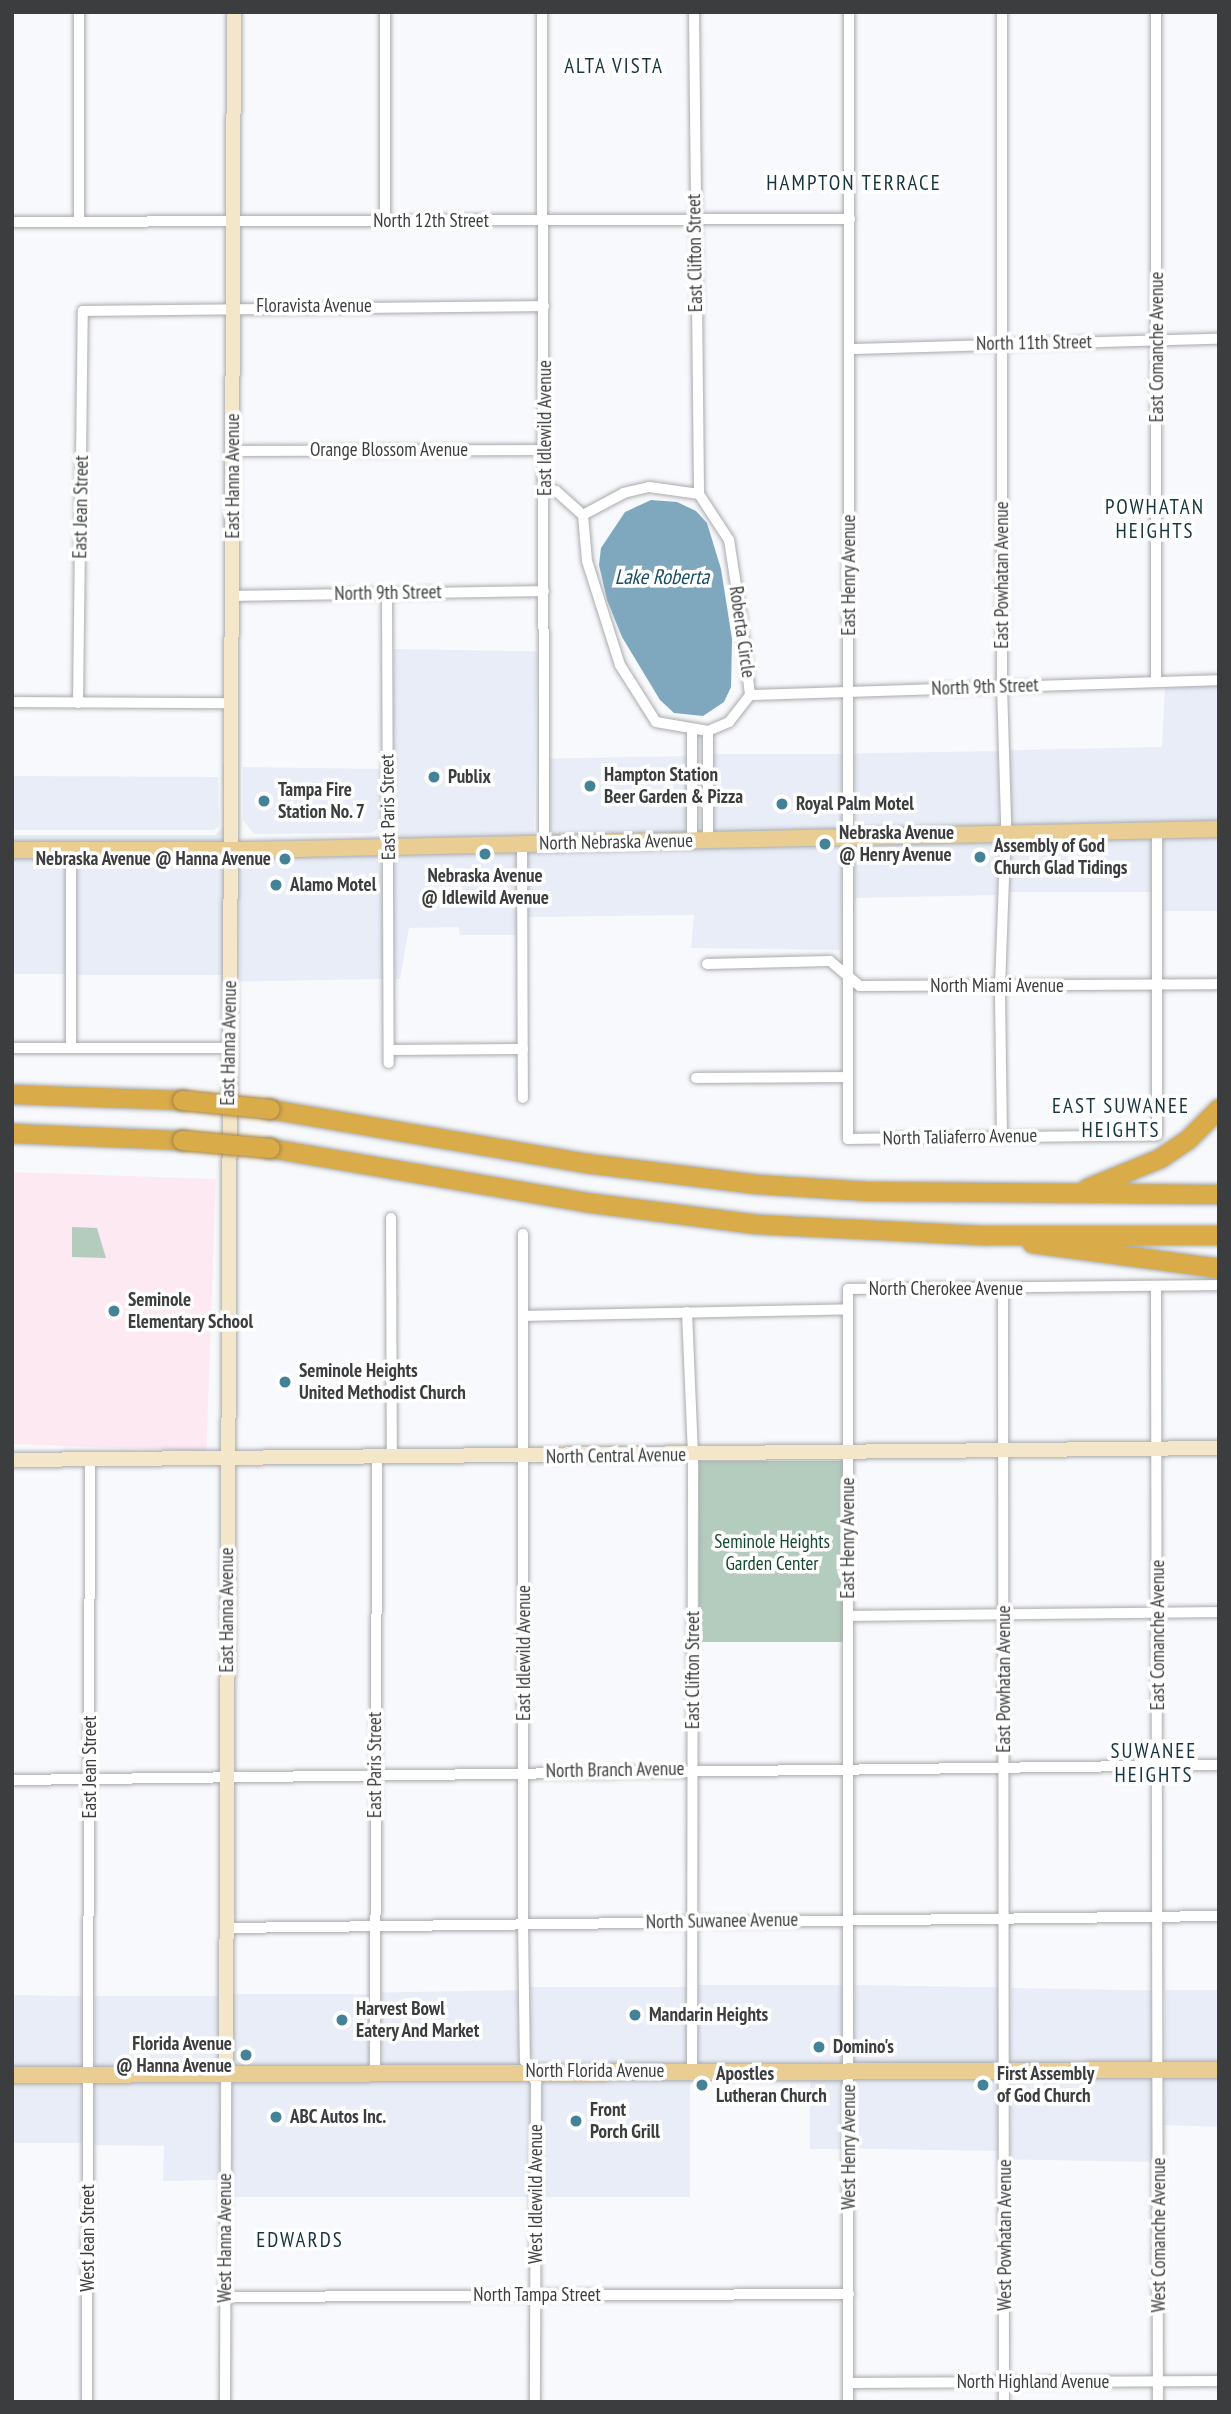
<!DOCTYPE html>
<style>
body{margin:0}
#map{position:relative;width:1231px;height:2414px;overflow:hidden;background:#f8f9fc;font-family:"PT Sans Narrow",sans-serif}
div>[style]{position:absolute}
[style*='--x']{left:calc(var(--x)*1px);top:calc(var(--y)*1px);width:calc(var(--w)*1px);rotate:calc(var(--a)*1deg)}
.built>*{inset:0;background:#e9edf7;transform-origin:0 0}
.education>*{inset:0;background:#fde9f2;transform-origin:0 0}
.green>*{inset:0;background:#b3ccbe;transform-origin:0 0}
.water>*{inset:0;background:#7fa8bf}
.roads{filter:drop-shadow(0 0 2px #a9abad) drop-shadow(0 0 2px #a9abad)}
.street>*{height:10px;margin:-5px;padding:0 5px;transform-origin:5px;border-radius:5px;background:#fff}
.secondary>*{height:14px;margin:-7px;padding:0 7px;transform-origin:7px;border-radius:7px;background:#f4e6c8}
.primary>*{height:16px;margin:-8px;padding:0 8px;transform-origin:8px;border-radius:8px;background:#e9cd92}
.highway>*{height:19px;margin:-9.5px;padding:0 9.5px;transform-origin:9.5px;border-radius:9.5px;background:#daab49}
.bridges{filter:drop-shadow(0 0 2px #a38445) drop-shadow(0 0 2px #a38445)}
.highway-bridge>*{height:19px;margin:-9.5px;padding:0 9.5px;transform-origin:9.5px;border-radius:9.5px;background:#daab49}
.dots>*{width:19px;height:19px;translate:-50% -50%;box-sizing:border-box;border:4px solid #fff;border-radius:50%}
span{translate:-50% -50%;white-space:nowrap;text-align:center;line-height:1.15;-webkit-text-stroke:7px #fff;paint-order:stroke}
.street-label{font-size:19px;color:#3c3d3e}
.poi-label{font-size:19px;color:#3c3d3e;font-weight:700}
.left{translate:0 -50%;text-align:left}
.right{translate:-100% -50%;text-align:right}
.park-label{font-size:19px;color:#134831}
.neighbourhood-label{font-size:21px;color:#17353f;letter-spacing:2px}
.water-label{font-size:21px;color:#194d66;font-style:italic}
.frame{position:absolute;inset:0;border:14px solid #3c3d3e;pointer-events:none}
</style>
<div id="map">
<div class="built">
<div style="left:394px;top:649px;width:143px;height:192px;rotate:1deg"></div>
<div style="clip-path:polygon(1219px 685px,1219px 824px,1011px 829px,1010px 750px,1162px 747px,1165px 687px)"></div>
<div style="left:998px;top:751px;width:78px;height:144px;rotate:89deg"></div>
<div style="left:842px;top:754px;width:78px;height:135px;rotate:90deg"></div>
<div style="left:695px;top:756px;width:79px;height:146px;rotate:89deg"></div>
<div style="clip-path:polygon(222px 765px,226px 765px,226px 845px,12px 844px,12px 835px,215px 835px,224px 826px)"></div>
<div style="clip-path:polygon(243px 767px,382px 769px,380px 828px,371px 833px,254px 834px,243px 820px)"></div>
<div style="clip-path:polygon(12px 776px,218px 777px,219px 826px,214px 830px,12px 830px)"></div>
<div style="left:1219px;top:835px;width:76px;height:56px;rotate:90deg"></div>
<div style="left:1151px;top:836px;width:56px;height:141px;rotate:90deg"></div>
<div style="clip-path:polygon(998px 840px,996px 895px,856px 898px,852px 923px,854px 842px)"></div>
<div style="clip-path:polygon(842px 842px,840px 950px,691px 948px,694px 915px,528px 917px,528px 849px)"></div>
<div style="clip-path:polygon(516px 849px,517px 935px,460px 935px,458px 927px,409px 928px,400px 979px,395px 979px,393px 852px)"></div>
<div style="left:381px;top:852px;width:127px;height:143px;rotate:89deg"></div>
<div style="left:12px;top:855px;width:53px;height:119px"></div>
<div style="left:77px;top:855px;width:149px;height:120px"></div>
<div style="left:843px;top:1985px;width:79px;height:145px;rotate:90deg"></div>
<div style="left:855px;top:1985px;width:145px;height:79px;rotate:1deg"></div>
<div style="left:686px;top:1987px;width:78px;height:156px;rotate:90deg"></div>
<div style="left:1011px;top:1988px;width:142px;height:75px;rotate:1deg"></div>
<div style="left:518px;top:1990px;width:76px;height:137px;rotate:89deg"></div>
<div style="left:1165px;top:1990px;width:54px;height:73px"></div>
<div style="left:369px;top:1994px;width:74px;height:136px;rotate:90deg"></div>
<div style="left:12px;top:1995px;width:71px;height:75px;rotate:1deg"></div>
<div style="left:95px;top:1996px;width:126px;height:73px"></div>
<div style="left:1154px;top:2073px;width:89px;height:142px;rotate:91deg"></div>
<div style="left:1166px;top:2073px;width:53px;height:52px;rotate:2deg"></div>
<div style="left:1000px;top:2074px;width:77px;height:145px;rotate:91deg"></div>
<div style="left:810px;top:2075px;width:33px;height:74px"></div>
<div style="left:542px;top:2076px;width:148px;height:121px"></div>
<div style="left:530px;top:2077px;width:120px;height:298px;rotate:90deg"></div>
<div style="clip-path:polygon(220px 2079px,220px 2180px,163px 2181px,164px 2146px,94px 2145px,94px 2080px)"></div>
<div style="left:12px;top:2080px;width:71px;height:63px"></div>
</div>
<div class="education">
<div style="left:12px;top:1172px;width:204px;height:272px;rotate:2deg"></div>
</div>
<div class="green">
<div style="clip-path:polygon(72px 1227px,97px 1228px,106px 1258px,72px 1257px)"></div>
<div style="left:844px;top:1461px;width:181px;height:145px;rotate:90deg"></div>
</div>
<div class="water">
<div style="clip-path:polygon(651px 500px,677px 502px,696px 511px,707px 523px,721px 569px,732px 639px,731px 687px,724px 702px,703px 716px,674px 713px,660px 700px,622px 637px,607px 600px,599px 565px,601px 548px,625px 512px)"></div>
</div>
<div class="roads">
<div class="street">
<div style="--x:385;--y:12;--w:209;--a:90"></div>
<div style="--x:542;--y:12;--w:831;--a:89.86"></div>
<div style="--x:694;--y:12;--w:482;--a:89.4"></div>
<div style="--x:849;--y:12;--w:1127;--a:90.05"></div>
<div style="--x:848;--y:1139;--w:309;--a:-0.7"></div>
<div style="--x:1157;--y:1135;--w:304;--a:-90"></div>
<div style="--x:1156;--y:12;--w:669;--a:90"></div>
<div style="--x:12;--y:222;--w:838;--a:-0.21"></div>
<div style="--x:79;--y:222;--w:210;--a:-90"></div>
<div style="--x:850;--y:349;--w:369;--a:-1.6"></div>
<div style="--x:233;--y:451;--w:312;--a:-0.2"></div>
<div style="--x:545;--y:488;--w:11;--a:15"></div>
<div style="--x:556;--y:491;--w:36;--a:42"></div>
<div style="--x:583;--y:515;--w:46;--a:85"></div>
<div style="--x:587;--y:561;--w:109;--a:72.4"></div>
<div style="--x:620;--y:665;--w:67;--a:57.7"></div>
<div style="--x:656;--y:722;--w:53;--a:9.8"></div>
<div style="--x:708;--y:731;--w:23;--a:-23"></div>
<div style="--x:729;--y:722;--w:34;--a:-52"></div>
<div style="--x:750;--y:695;--w:78;--a:-96.7"></div>
<div style="--x:741;--y:618;--w:79;--a:-98.7"></div>
<div style="--x:729;--y:540;--w:55;--a:-123.1"></div>
<div style="--x:699;--y:494;--w:50;--a:-172"></div>
<div style="--x:649;--y:487;--w:26;--a:167"></div>
<div style="--x:624;--y:493;--w:47;--a:151.8"></div>
<div style="--x:387;--y:593;--w:470;--a:89.8"></div>
<div style="--x:233;--y:596;--w:311;--a:-0.9"></div>
<div style="--x:750;--y:695;--w:469;--a:-1.8"></div>
<div style="--x:12;--y:702;--w:220;--a:0.3"></div>
<div style="--x:78;--y:703;--w:392;--a:-89.3"></div>
<div style="--x:83;--y:311;--w:461;--a:-0.6"></div>
<div style="--x:692;--y:731;--w:110;--a:90"></div>
<div style="--x:708;--y:731;--w:110;--a:90"></div>
<div style="--x:522;--y:844;--w:254;--a:89.8"></div>
<div style="--x:71;--y:850;--w:197;--a:90"></div>
<div style="--x:707;--y:964;--w:123;--a:-1.4"></div>
<div style="--x:830;--y:961;--w:39;--a:40"></div>
<div style="--x:860;--y:986;--w:359;--a:-0.3"></div>
<div style="--x:12;--y:1048;--w:217;--a:0"></div>
<div style="--x:389;--y:1050;--w:134;--a:-0.4"></div>
<div style="--x:696;--y:1078;--w:152;--a:-0.4"></div>
<div style="--x:1002;--y:1137;--w:150;--a:-90.8"></div>
<div style="--x:1000;--y:987;--w:167;--a:-87.9"></div>
<div style="--x:1006;--y:820;--w:133;--a:-91.7"></div>
<div style="--x:1002;--y:687;--w:675;--a:-90"></div>
<div style="--x:391;--y:1218;--w:239;--a:89.8"></div>
<div style="--x:523;--y:1234;--w:690;--a:90"></div>
<div style="--x:523;--y:1924;--w:137;--a:89.2"></div>
<div style="--x:525;--y:2061;--w:25;--a:63"></div>
<div style="--x:536;--y:2083;--w:319;--a:90.2"></div>
<div style="--x:1156;--y:1287;--w:1115;--a:89.9"></div>
<div style="--x:1003;--y:1289;--w:1113;--a:89.95"></div>
<div style="--x:687;--y:1312;--w:143;--a:87.6"></div>
<div style="--x:693;--y:1455;--w:616;--a:90.09"></div>
<div style="--x:525;--y:1316;--w:323;--a:-1.2"></div>
<div style="--x:848;--y:1616;--w:371;--a:-0.6"></div>
<div style="--x:12;--y:1780;--w:1207;--a:-0.71"></div>
<div style="--x:226;--y:1928;--w:993;--a:-0.69"></div>
<div style="--x:375;--y:2073;--w:616;--a:-89.81"></div>
<div style="--x:225;--y:2297;--w:624;--a:-0.28"></div>
<div style="--x:848;--y:2383;--w:371;--a:-0.3"></div>
<div style="--x:87;--y:2402;--w:943;--a:-89.82"></div>
<div style="--x:225;--y:2402;--w:328;--a:-89.8"></div>
<div style="--x:848;--y:2402;--w:1113;--a:-90"></div>
<div style="--x:848;--y:1289;--w:371;--a:-0.6"></div>
</div>
<div class="secondary">
<div style="--x:12;--y:1460;--w:1207;--a:-0.57"></div>
<div style="--x:226;--y:2074;--w:2062;--a:-89.78"></div>
</div>
<div class="primary">
<div style="--x:12;--y:850;--w:237;--a:0"></div>
<div style="--x:249;--y:850;--w:970;--a:-1.24"></div>
<div style="--x:12;--y:2075;--w:1207;--a:-0.24"></div>
</div>
<div class="highway">
<div style="--x:12;--y:1094;--w:170;--a:2"></div>
<div style="--x:270;--y:1109;--w:321;--a:9.7"></div>
<div style="--x:586;--y:1163;--w:172;--a:7"></div>
<div style="--x:757;--y:1184;--w:111;--a:3.6"></div>
<div style="--x:868;--y:1191;--w:351;--a:0.5"></div>
<div style="--x:12;--y:1133;--w:170;--a:2.4"></div>
<div style="--x:270;--y:1148;--w:320;--a:9.7"></div>
<div style="--x:585;--y:1202;--w:173;--a:7.3"></div>
<div style="--x:757;--y:1224;--w:229;--a:2.8"></div>
<div style="--x:986;--y:1235;--w:233;--a:0"></div>
<div style="--x:1087;--y:1188;--w:79;--a:-22.3"></div>
<div style="--x:1160;--y:1158;--w:32;--a:-34"></div>
<div style="--x:1187;--y:1140;--w:45;--a:-45"></div>
<div style="--x:1032;--y:1243;--w:189;--a:7.6"></div>
</div>
</div>
<div class="bridges">
<div class="highway-bridge">
<div style="--x:182;--y:1100;--w:88;--a:5.8"></div>
<div style="--x:182;--y:1140;--w:88;--a:5.2"></div>
</div>
</div>
<div class="dots">
<div style="left:434px;top:777px;background:#438297"></div>
<div style="left:590px;top:786px;background:#438297"></div>
<div style="left:264px;top:801px;background:#438297"></div>
<div style="left:782px;top:804px;background:#438297"></div>
<div style="left:825px;top:844px;background:#438297"></div>
<div style="left:485px;top:854px;background:#438297"></div>
<div style="left:980px;top:857px;background:#438297"></div>
<div style="left:285px;top:859px;background:#438297"></div>
<div style="left:276px;top:885px;background:#438297"></div>
<div style="left:114px;top:1311px;background:#438297"></div>
<div style="left:285px;top:1382px;background:#438297"></div>
<div style="left:635px;top:2015px;background:#438297"></div>
<div style="left:342px;top:2020px;background:#438297"></div>
<div style="left:819px;top:2047px;background:#438297"></div>
<div style="left:246px;top:2055px;background:#438297"></div>
<div style="left:702px;top:2085px;background:#438297"></div>
<div style="left:983px;top:2085px;background:#438297"></div>
<div style="left:276px;top:2117px;background:#438297"></div>
<div style="left:576px;top:2121px;background:#438297"></div>
</div>
<div class="street-label">
<span style="left:431px;top:221px">North 12th Street</span>
<span style="left:695px;top:253px;rotate:-91deg">East Clifton Street</span>
<span style="left:314px;top:306px">Floravista Avenue</span>
<span style="left:1034px;top:343px;rotate:-1deg">North 11th Street</span>
<span style="left:1157px;top:347px;rotate:-90deg">East Comanche Avenue</span>
<span style="left:545px;top:428px;rotate:-90deg">East Idlewild Avenue</span>
<span style="left:389px;top:450px">Orange Blossom Avenue</span>
<span style="left:233px;top:476px;rotate:-90deg">East Hanna Avenue</span>
<span style="left:81px;top:507px;rotate:-89deg">East Jean Street</span>
<span style="left:849px;top:575px;rotate:-90deg">East Henry Avenue</span>
<span style="left:1002px;top:575px;rotate:-90deg">East Powhatan Avenue</span>
<span style="left:388px;top:593px;rotate:-1deg">North 9th Street</span>
<span style="left:742px;top:632px;rotate:82deg">Roberta Circle</span>
<span style="left:985px;top:687px;rotate:-2deg">North 9th Street</span>
<span style="left:388px;top:807px;rotate:-91deg">East Paris Street</span>
<span style="left:616px;top:842px;rotate:-1deg">North Nebraska Avenue</span>
<span style="left:997px;top:986px">North Miami Avenue</span>
<span style="left:229px;top:1043px;rotate:-89deg">East Hanna Avenue</span>
<span style="left:960px;top:1137px;rotate:-1deg">North Taliaferro Avenue</span>
<span style="left:946px;top:1289px">North Cherokee Avenue</span>
<span style="left:616px;top:1456px;rotate:-1deg">North Central Avenue</span>
<span style="left:848px;top:1538px;rotate:-90deg">East Henry Avenue</span>
<span style="left:227px;top:1610px;rotate:-90deg">East Hanna Avenue</span>
<span style="left:1158px;top:1635px;rotate:-90deg">East Comanche Avenue</span>
<span style="left:524px;top:1653px;rotate:-90deg">East Idlewild Avenue</span>
<span style="left:693px;top:1670px;rotate:-90deg">East Clifton Street</span>
<span style="left:1004px;top:1679px;rotate:-90deg">East Powhatan Avenue</span>
<span style="left:375px;top:1765px;rotate:-90deg">East Paris Street</span>
<span style="left:90px;top:1767px;rotate:-90deg">East Jean Street</span>
<span style="left:615px;top:1770px;rotate:-1deg">North Branch Avenue</span>
<span style="left:722px;top:1921px;rotate:-1deg">North Suwanee Avenue</span>
<span style="left:595px;top:2071px">North Florida Avenue</span>
<span style="left:849px;top:2147px;rotate:-90deg">West Henry Avenue</span>
<span style="left:536px;top:2194px;rotate:-90deg">West Idlewild Avenue</span>
<span style="left:1005px;top:2235px;rotate:-90deg">West Powhatan Avenue</span>
<span style="left:1159px;top:2235px;rotate:-90deg">West Comanche Avenue</span>
<span style="left:88px;top:2238px;rotate:-90deg">West Jean Street</span>
<span style="left:225px;top:2238px;rotate:-90deg">West Hanna Avenue</span>
<span style="left:537px;top:2295px">North Tampa Street</span>
<span style="left:1033px;top:2382px">North Highland Avenue</span>
</div>
<div class="poi-label">
<span class="left" style="left:604px;top:786px">Hampton Station<br>Beer Garden &amp; Pizza</span>
<span class="left" style="left:448px;top:777px">Publix</span>
<span class="left" style="left:278px;top:801px">Tampa Fire<br>Station No. 7</span>
<span class="left" style="left:796px;top:804px">Royal Palm Motel</span>
<span class="left" style="left:839px;top:844px">Nebraska Avenue<br>@ Henry Avenue</span>
<span class="left" style="left:994px;top:857px">Assembly of God<br>Church Glad Tidings</span>
<span class="right" style="left:271px;top:859px">Nebraska Avenue @ Hanna Avenue</span>
<span style="left:485px;top:887px">Nebraska Avenue<br>@ Idlewild Avenue</span>
<span class="left" style="left:290px;top:885px">Alamo Motel</span>
<span class="left" style="left:128px;top:1311px">Seminole<br>Elementary School</span>
<span class="left" style="left:299px;top:1382px">Seminole Heights<br>United Methodist Church</span>
<span class="left" style="left:356px;top:2020px">Harvest Bowl<br>Eatery And Market</span>
<span class="left" style="left:649px;top:2015px">Mandarin Heights</span>
<span class="right" style="left:232px;top:2055px">Florida Avenue<br>@ Hanna Avenue</span>
<span class="left" style="left:833px;top:2047px">Domino's</span>
<span class="left" style="left:716px;top:2085px">Apostles<br>Lutheran Church</span>
<span class="left" style="left:997px;top:2085px">First Assembly<br>of God Church</span>
<span class="left" style="left:590px;top:2121px">Front<br>Porch Grill</span>
<span class="left" style="left:290px;top:2117px">ABC Autos Inc.</span>
</div>
<div class="park-label">
<span style="left:772px;top:1553px">Seminole Heights<br>Garden Center</span>
</div>
<div class="neighbourhood-label">
<span style="left:614px;top:66px">ALTA VISTA</span>
<span style="left:854px;top:183px">HAMPTON TERRACE</span>
<span style="left:1155px;top:519px">POWHATAN<br>HEIGHTS</span>
<span style="left:1121px;top:1118px">EAST SUWANEE<br>HEIGHTS</span>
<span style="left:1154px;top:1763px">SUWANEE<br>HEIGHTS</span>
<span style="left:300px;top:2240px">EDWARDS</span>
</div>
<div class="water-label">
<span style="left:662px;top:577px">Lake Roberta</span>
</div>
<div class="frame"></div>
</div>
